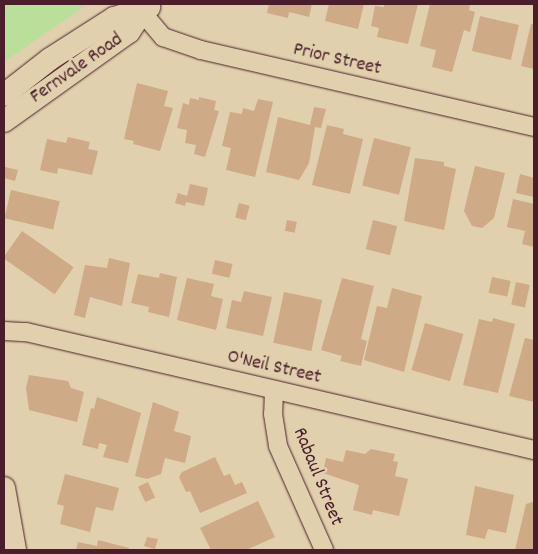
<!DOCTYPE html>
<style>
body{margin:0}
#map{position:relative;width:538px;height:554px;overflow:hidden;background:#e1d0ad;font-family:Dekko,sans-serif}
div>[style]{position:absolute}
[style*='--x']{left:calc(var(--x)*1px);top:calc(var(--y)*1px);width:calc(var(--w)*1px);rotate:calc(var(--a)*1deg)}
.green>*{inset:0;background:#b9df9a}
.building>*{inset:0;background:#ceaa86;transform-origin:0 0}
.roads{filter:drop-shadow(0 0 1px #4a1f2b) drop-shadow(0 0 1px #4a1f2b)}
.minor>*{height:18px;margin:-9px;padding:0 9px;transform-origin:9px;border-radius:9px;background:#e1d0ad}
.tertiary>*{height:22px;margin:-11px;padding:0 11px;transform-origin:11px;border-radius:11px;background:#e1d0ad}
span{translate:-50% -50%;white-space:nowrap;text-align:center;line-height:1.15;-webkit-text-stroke:5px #e1d0ad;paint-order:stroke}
.street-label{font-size:20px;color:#4a1f2b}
.frame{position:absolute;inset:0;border:5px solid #4a1f2b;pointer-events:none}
</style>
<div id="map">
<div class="green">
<div style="clip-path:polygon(4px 4px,88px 4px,4px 62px)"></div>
</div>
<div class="building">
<div style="clip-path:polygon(269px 4px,312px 4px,309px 17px,289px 12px,288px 18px,267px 13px)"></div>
<div style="clip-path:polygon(329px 4px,364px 4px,358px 29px,325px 21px)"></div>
<div style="clip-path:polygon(384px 4px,418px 4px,408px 44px,377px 37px,379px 28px,371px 26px,375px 6px,384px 7px)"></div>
<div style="clip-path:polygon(430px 4px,470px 4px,469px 10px,475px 12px,470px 32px,464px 30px,452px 72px,432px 67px,436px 50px,420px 46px)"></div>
<div style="left:480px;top:16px;width:40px;height:36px;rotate:13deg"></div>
<div style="clip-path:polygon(531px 24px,534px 24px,534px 69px,521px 66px)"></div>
<div style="clip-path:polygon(137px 83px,168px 91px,164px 106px,173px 108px,160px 151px,133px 144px,134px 141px,124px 139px)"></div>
<div style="clip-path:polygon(199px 97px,216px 101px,214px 110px,219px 111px,205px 157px,194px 154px,196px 145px,185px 143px,187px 130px,177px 128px,183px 103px,189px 105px,190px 98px,199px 100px)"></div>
<div style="clip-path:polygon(258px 99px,273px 102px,255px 177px,226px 170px,231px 148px,222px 146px,230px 112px,242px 114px,243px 108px,254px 111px)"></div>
<div style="clip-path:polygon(314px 107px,326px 109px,321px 128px,315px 127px,309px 163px,299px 180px,266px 172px,278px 117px,310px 125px)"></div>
<div style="clip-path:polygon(327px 125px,344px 129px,343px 134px,363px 139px,350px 194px,312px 185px)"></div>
<div style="clip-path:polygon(68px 137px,90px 142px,88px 149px,98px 151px,92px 175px,58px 168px,57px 174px,40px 170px,47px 139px,66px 143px)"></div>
<div style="left:374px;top:138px;width:38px;height:49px;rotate:14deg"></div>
<div style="clip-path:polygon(415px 158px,444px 162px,444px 166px,456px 169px,444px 230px,404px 221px)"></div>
<div style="clip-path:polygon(475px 166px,505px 173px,494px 218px,482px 228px,472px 226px,464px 211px)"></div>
<div style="clip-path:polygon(5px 167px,18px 170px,15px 181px,4px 178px)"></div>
<div style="clip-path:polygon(520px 174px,534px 178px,534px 197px,516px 193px)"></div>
<div style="clip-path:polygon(190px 184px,208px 188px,204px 206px,186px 202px,185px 206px,175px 203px,178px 193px,187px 196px)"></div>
<div style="left:11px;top:190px;width:50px;height:29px;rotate:13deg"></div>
<div style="clip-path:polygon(513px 199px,534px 204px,534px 247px,522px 244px,525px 231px,507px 227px)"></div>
<div style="left:239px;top:203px;width:11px;height:15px;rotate:15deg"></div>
<div style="left:287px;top:220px;width:10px;height:11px;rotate:11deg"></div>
<div style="left:373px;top:220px;width:25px;height:30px;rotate:14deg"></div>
<div style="left:22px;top:231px;width:63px;height:33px;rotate:35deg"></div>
<div style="clip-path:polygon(109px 258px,130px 263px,122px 306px,90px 297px,85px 318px,74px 315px,85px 265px,107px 268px)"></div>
<div style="left:215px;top:260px;width:18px;height:14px;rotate:13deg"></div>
<div style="clip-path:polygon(160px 273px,177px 277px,169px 317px,148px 312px,149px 307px,131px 303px,138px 274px,159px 278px)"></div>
<div style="left:492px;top:277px;width:19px;height:16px;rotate:12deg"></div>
<div style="clip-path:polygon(187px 278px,214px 284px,211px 296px,223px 299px,216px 330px,177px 320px)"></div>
<div style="clip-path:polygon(342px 278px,374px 286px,361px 339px,367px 341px,361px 366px,340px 361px,342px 356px,321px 350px)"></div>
<div style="left:516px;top:282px;width:14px;height:23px;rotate:12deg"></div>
<div style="clip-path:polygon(392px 288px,422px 296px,404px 372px,364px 360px,377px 306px,387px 308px)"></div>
<div style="clip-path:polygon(244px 291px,272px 297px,263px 336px,226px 328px,232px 300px,241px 302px)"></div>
<div style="left:284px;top:292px;width:39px;height:52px;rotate:12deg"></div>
<div style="clip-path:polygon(493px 318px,515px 324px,498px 393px,463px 385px,479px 319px,492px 322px)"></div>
<div style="left:425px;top:323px;width:40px;height:49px;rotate:16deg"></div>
<div style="clip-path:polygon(525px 338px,534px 340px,534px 402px,509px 396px)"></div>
<div style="clip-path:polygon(29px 375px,68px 381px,71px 388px,84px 392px,77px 422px,29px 410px,26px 388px)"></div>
<div style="clip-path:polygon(97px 397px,141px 413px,128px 463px,103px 457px,107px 445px,99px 443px,98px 449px,82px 445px,91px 408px,94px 409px)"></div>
<div style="clip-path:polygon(153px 402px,179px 412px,174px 431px,191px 436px,185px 463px,165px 458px,161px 474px,147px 479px,135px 476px)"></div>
<div style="clip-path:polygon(371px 449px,395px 454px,393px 461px,398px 462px,395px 476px,408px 479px,399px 516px,373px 510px,372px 515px,353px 510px,359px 485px,323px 473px,326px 458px,343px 462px,346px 450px,365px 454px)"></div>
<div style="clip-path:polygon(215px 457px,224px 476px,230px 474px,235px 485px,242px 482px,247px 493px,200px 513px,190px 491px,186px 492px,179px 477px,182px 472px)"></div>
<div style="clip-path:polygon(65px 474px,119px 488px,113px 511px,96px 507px,90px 532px,60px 524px,64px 506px,57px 504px)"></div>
<div style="left:148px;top:482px;width:17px;height:11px;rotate:65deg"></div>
<div style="clip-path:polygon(475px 486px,514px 495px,506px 533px,488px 529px,485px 539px,466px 535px)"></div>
<div style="clip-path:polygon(258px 501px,275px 537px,246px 550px,211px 550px,200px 528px)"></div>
<div style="clip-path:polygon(532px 502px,534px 503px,534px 550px,515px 550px,526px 504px)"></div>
<div style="clip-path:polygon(147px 537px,158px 539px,155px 549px,144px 546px)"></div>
<div style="clip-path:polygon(98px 540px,129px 548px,129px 550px,76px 550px,78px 542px,97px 546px)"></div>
</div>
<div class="roads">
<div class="minor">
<div style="--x:142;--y:12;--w:33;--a:50"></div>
<div style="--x:163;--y:37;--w:40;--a:18.9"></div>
<div style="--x:201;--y:50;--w:342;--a:13"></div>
<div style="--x:4;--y:331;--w:22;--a:3"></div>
<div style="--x:26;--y:332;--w:522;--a:13.08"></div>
<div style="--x:274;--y:390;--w:24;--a:92"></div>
<div style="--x:273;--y:414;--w:32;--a:81"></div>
<div style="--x:278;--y:446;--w:114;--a:66.1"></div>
</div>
<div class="tertiary">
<div style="--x:4;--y:95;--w:58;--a:-38"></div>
<div style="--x:50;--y:59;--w:76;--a:-32.6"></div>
<div style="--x:114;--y:18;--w:37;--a:-17"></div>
<div style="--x:4;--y:121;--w:153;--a:-35.5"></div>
<div style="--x:129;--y:32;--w:24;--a:-57"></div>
<div style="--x:4;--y:488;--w:63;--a:79.9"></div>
</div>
</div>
<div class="street-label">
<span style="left:337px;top:60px;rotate:13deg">Prior Street</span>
<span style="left:77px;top:69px;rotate:-35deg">Fernvale Road</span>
<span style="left:274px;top:368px;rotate:13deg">O'Neil Street</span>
<span style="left:317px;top:477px;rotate:68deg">Rabaul Street</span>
</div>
<div class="frame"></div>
</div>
